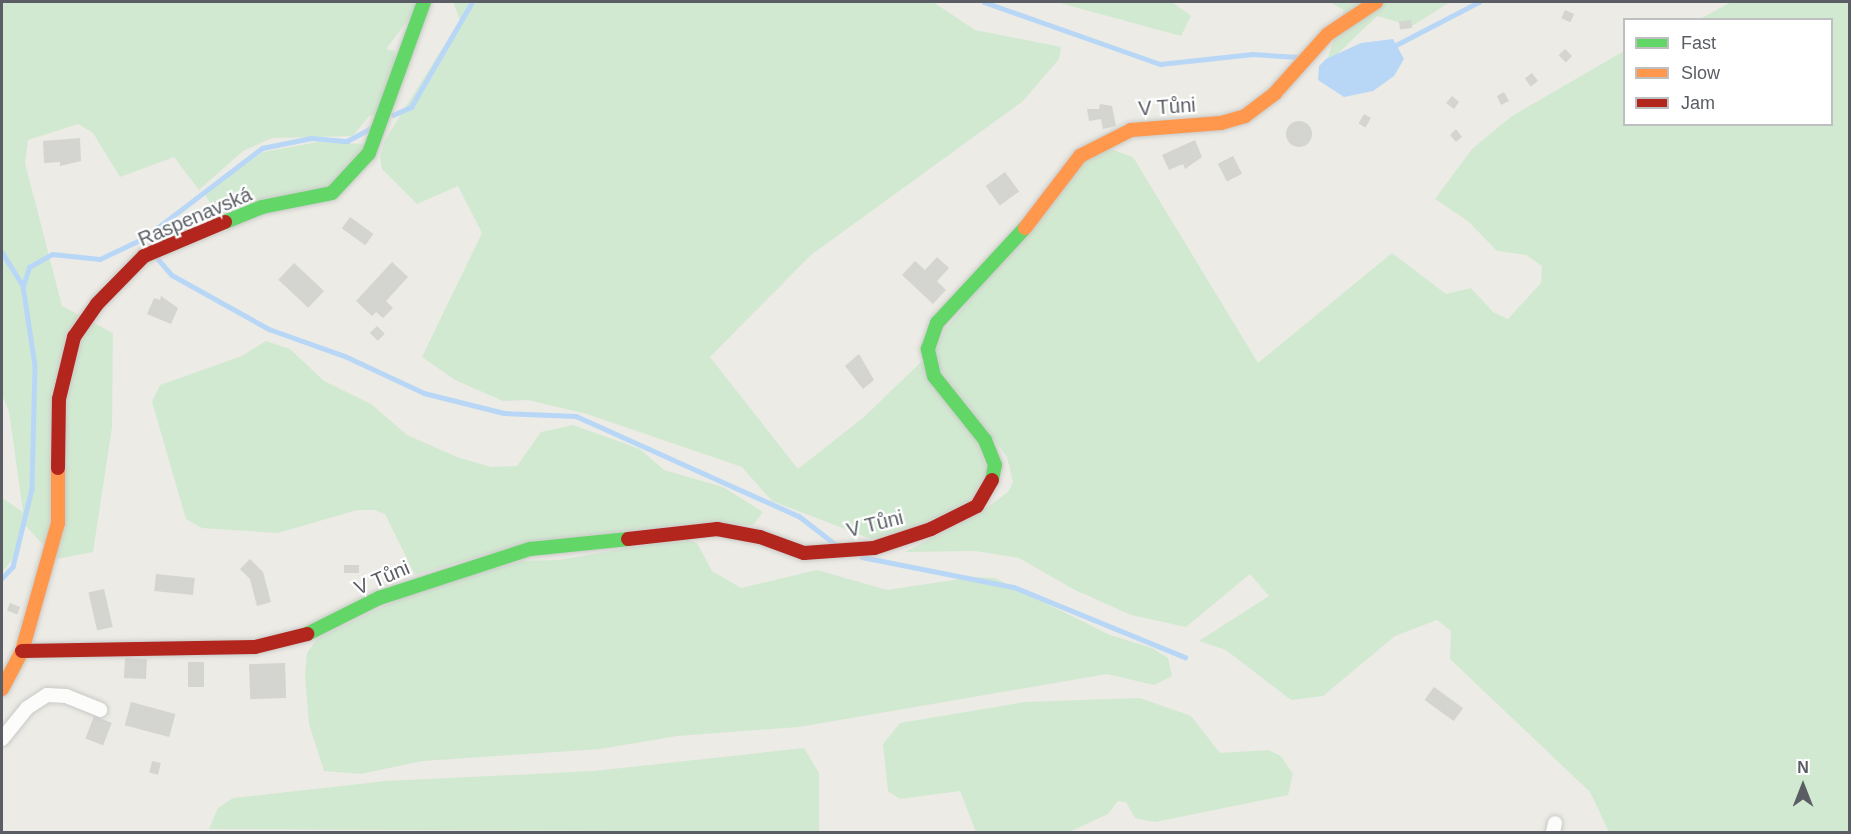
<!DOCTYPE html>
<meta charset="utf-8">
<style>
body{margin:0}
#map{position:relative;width:1851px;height:834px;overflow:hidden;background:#ecebe5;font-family:Arial,sans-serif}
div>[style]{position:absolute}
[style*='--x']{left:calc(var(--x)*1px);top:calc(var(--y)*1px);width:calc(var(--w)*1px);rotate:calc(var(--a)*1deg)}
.green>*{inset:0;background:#d2e9d1}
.water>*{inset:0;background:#b8d7f7}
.stream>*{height:4.5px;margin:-2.25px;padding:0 2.25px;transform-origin:2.25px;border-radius:2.25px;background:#b8d7f7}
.building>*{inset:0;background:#d4d4d0;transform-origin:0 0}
.round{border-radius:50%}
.roads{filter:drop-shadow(0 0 2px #c8c9c7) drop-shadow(0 0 2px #c8c9c7)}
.street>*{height:14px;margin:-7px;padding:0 7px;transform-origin:7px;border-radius:7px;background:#fcfcfb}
.fast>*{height:14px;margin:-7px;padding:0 7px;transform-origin:7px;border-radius:7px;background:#63d668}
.slow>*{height:14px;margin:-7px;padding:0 7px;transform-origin:7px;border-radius:7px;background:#ff974d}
.jam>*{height:14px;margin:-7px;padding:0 7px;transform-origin:7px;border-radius:7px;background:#b3261e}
span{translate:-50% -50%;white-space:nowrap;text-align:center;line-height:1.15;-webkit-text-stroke:4.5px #fff;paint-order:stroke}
.street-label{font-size:20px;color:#5a5e64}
.frame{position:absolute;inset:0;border:3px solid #5a5e64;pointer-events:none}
.legend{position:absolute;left:1623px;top:18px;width:210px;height:108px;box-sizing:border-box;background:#fff;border:2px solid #bdbfc1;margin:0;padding:8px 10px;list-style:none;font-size:18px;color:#5a5e64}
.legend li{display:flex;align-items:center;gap:12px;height:30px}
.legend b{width:30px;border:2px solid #bdbfc1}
.north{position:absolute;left:1773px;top:756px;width:60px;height:60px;-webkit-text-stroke:4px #fff;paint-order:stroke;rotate:0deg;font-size:16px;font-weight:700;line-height:24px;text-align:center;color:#5a5e64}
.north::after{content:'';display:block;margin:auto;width:21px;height:27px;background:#5a5e64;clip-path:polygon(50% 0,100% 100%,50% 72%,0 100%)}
</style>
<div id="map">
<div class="green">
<div style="clip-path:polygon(2px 2px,422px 2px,386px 49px,395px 51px,396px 62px,379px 115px,369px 116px,353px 136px,272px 138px,243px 151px,199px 190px,174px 157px,120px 177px,93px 133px,78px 124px,28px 140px,25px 163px,62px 306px,113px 333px,112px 427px,93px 552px,56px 559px,26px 526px,13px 558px,2px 573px,2px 498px,23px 512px,9px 411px,2px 395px)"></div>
<div style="clip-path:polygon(453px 2px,933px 2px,975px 30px,1061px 47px,1059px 59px,1023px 101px,811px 255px,710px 357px,798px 469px,864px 417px,922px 361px,970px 427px,989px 472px,972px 501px,934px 523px,874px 540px,772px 501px,742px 467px,587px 414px,528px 400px,503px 401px,455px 380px,422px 357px,482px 233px,458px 186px,417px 204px,382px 169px,380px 157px,385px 140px,460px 20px)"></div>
<div style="clip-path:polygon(1056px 2px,1172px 2px,1191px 16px,1181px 36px)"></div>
<div style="clip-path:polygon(1330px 2px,1450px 2px,1412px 26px,1377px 16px,1325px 66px,1344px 10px)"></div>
<div style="clip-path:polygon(1731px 2px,1849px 2px,1849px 832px,1609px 832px,1590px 792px,1450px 659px,1451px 631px,1437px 620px,1395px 636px,1323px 696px,1291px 700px,1226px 650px,1199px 641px,1269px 596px,1250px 574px,1186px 627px,1131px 615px,1073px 589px,1019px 558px,975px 551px,905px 552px,981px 512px,1008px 492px,1013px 482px,1007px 457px,939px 368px,935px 352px,945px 330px,1080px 163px,1108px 148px,1133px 157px,1258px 363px,1392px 253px,1446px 294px,1471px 288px,1493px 312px,1508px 319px,1541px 283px,1542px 266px,1526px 255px,1497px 251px,1468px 221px,1435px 199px,1472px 149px,1512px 116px,1624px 51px,1624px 124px,1832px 124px,1832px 20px,1700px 19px)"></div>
<div style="clip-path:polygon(318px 142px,366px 144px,324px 191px,219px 217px,204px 193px,263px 152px)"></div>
<div style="clip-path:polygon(266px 341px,290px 349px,324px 381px,371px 404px,407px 435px,457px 457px,491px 467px,517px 466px,541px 432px,573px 425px,640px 449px,664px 470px,723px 487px,763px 512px,753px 525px,707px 523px,535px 541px,415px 575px,385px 514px,374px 510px,357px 510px,278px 533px,202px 528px,186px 519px,152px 402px,160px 385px,242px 356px)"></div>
<div style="clip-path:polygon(684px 538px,697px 543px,712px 571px,741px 588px,817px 570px,887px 590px,974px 577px,995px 578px,1110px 635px,1152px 648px,1168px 658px,1172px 676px,1154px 685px,1107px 674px,799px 727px,677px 736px,600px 749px,423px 761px,360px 774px,324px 771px,309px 724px,305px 676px,307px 653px,317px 639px,417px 590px,522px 561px,559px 560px)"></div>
<div style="clip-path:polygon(1140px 698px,1191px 716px,1220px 753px,1268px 750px,1281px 756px,1293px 774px,1288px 795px,1155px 822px,1135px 818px,1126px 802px,1118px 801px,1108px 814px,1069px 832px,976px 832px,960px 791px,900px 799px,888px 791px,883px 744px,900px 723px,1025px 702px)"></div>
<div style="clip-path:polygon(804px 748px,819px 773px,819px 832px,209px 829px,218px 808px,233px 798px,386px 781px,594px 771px)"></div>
</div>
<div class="water">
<div style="clip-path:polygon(1393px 39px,1404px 59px,1394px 76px,1373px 91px,1344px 97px,1318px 80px,1319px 66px,1326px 59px,1361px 43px)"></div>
</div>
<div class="stream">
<div style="--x:984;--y:2;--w:187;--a:19.4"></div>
<div style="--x:1160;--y:64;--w:93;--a:-6.2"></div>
<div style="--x:1252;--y:54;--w:46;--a:3.7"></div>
<div style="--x:1394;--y:46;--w:96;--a:-27.4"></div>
<div style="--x:393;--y:115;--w:20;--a:-24"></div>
<div style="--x:411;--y:107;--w:121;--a:-59.8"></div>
<div style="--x:2;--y:252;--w:40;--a:58"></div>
<div style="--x:23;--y:286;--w:80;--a:81.4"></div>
<div style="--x:35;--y:365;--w:124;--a:91.4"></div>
<div style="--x:32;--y:489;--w:80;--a:103.7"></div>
<div style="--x:13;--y:567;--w:16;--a:133"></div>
<div style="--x:158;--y:259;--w:21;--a:49"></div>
<div style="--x:172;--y:275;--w:111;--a:29.1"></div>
<div style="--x:269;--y:329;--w:81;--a:19.6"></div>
<div style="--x:345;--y:356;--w:87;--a:25.1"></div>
<div style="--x:424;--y:393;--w:82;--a:14"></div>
<div style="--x:504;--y:413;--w:72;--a:2.4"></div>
<div style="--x:576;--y:416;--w:244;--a:24.2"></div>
<div style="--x:799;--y:516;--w:51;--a:37.8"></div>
<div style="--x:23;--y:286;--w:20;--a:-72"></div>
<div style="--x:29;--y:267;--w:26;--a:-29"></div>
<div style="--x:52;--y:254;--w:48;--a:5.9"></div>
<div style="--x:100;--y:259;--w:49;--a:-25.5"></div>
<div style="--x:144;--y:238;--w:148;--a:-37.3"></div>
<div style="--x:262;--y:148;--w:50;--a:-11.5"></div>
<div style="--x:311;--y:138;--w:36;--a:5"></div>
<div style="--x:347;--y:141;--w:27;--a:-28"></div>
<div style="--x:862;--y:557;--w:155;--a:11.2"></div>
<div style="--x:1014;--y:587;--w:185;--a:22.3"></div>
</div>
<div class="building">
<div style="left:1565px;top:10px;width:10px;height:9px;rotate:24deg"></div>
<div style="left:1411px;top:20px;width:8px;height:12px;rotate:83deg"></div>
<div style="left:1565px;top:49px;width:10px;height:9px;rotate:45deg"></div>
<div style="left:1532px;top:73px;width:10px;height:9px;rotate:53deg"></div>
<div style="clip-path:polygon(1504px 92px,1509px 101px,1501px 105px,1497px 96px)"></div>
<div style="clip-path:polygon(1452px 96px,1459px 102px,1454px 109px,1446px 103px)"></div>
<div style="clip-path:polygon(1100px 104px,1112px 106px,1116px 126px,1103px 129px,1101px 119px,1089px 121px,1087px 109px,1099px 109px)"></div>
<div style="left:1364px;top:114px;width:8px;height:11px;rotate:30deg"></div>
<div class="round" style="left:1286px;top:121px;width:26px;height:26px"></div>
<div style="clip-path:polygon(1456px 129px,1462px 137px,1456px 142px,1450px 135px)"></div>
<div style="clip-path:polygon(80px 138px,81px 161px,60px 166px,60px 162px,44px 163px,43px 141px)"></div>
<div style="clip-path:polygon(1195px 140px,1202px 157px,1185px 169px,1183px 164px,1169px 170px,1162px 155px)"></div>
<div style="left:1233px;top:156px;width:20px;height:17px;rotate:63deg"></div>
<div style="left:1005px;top:172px;width:24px;height:24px;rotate:54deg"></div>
<div style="left:350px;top:217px;width:29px;height:14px;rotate:36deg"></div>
<div style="clip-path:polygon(937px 257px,949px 268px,937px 281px,946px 290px,933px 304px,902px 275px,915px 261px,925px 270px)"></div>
<div style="clip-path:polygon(392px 262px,408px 277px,386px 301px,393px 308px,383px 318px,376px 312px,372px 316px,356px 301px)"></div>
<div style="left:294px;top:263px;width:41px;height:23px;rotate:43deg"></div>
<div style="clip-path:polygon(161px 296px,178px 308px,171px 324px,147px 314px,154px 298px,160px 300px)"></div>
<div style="left:377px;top:326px;width:11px;height:10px;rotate:45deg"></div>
<div style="clip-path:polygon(859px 354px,874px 380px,863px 389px,845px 366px)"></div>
<div style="clip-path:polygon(250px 559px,263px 572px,271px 602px,257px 606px,250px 579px,240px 569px)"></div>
<div style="left:344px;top:565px;width:15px;height:8px"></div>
<div style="left:156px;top:574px;width:39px;height:17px;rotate:6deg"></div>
<div style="left:104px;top:589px;width:39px;height:16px;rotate:77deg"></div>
<div style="left:10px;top:603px;width:11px;height:8px;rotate:22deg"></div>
<div style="left:125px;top:658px;width:22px;height:20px;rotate:3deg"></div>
<div style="left:188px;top:662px;width:16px;height:25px"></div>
<div style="left:285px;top:663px;width:35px;height:36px;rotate:88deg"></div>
<div style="left:1434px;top:687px;width:36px;height:16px;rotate:36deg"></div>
<div style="left:131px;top:702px;width:46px;height:24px;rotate:15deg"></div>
<div style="left:94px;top:716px;width:19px;height:24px;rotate:21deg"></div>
<div style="left:152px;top:761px;width:9px;height:12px;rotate:13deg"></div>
</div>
<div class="roads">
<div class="street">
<div style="--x:2;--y:739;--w:40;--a:-51"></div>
<div style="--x:27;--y:708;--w:24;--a:-33"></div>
<div style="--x:47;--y:695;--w:19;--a:3"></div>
<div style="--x:66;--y:696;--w:37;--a:22"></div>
<div style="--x:1553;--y:832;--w:9;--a:-77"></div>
</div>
<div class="fast">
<div style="--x:225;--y:222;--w:40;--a:-22"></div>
<div style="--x:262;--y:207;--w:71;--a:-11.3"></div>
<div style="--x:332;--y:193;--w:54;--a:-47.2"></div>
<div style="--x:369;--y:153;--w:161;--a:-70"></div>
<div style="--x:992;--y:480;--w:15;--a:-79"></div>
<div style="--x:995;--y:465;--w:27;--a:-112"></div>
<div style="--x:985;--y:440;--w:82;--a:-128.6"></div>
<div style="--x:934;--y:376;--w:28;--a:-103"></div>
<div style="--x:928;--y:349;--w:28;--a:-71"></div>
<div style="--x:937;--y:323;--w:129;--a:-47.2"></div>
<div style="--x:307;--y:634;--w:80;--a:-26.6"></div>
<div style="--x:379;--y:598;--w:159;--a:-18"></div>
<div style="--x:530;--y:549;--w:99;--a:-5.8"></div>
</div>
<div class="slow">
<div style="--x:1025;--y:228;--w:91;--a:-52.6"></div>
<div style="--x:1080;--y:156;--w:57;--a:-27"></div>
<div style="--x:1131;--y:130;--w:90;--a:-4.4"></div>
<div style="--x:1221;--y:123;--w:25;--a:-16"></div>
<div style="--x:1245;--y:116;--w:38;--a:-37"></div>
<div style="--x:1275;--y:93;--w:79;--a:-48.1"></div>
<div style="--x:1328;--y:34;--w:58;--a:-33.7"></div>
<div style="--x:2;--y:689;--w:43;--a:-62.2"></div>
<div style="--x:22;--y:651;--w:133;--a:-74.3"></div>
<div style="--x:58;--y:523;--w:55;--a:-90"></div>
</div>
<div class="jam">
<div style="--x:58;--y:468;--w:69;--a:-89.2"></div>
<div style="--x:59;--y:399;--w:64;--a:-76.4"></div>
<div style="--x:74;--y:337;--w:40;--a:-55.1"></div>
<div style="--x:97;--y:304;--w:67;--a:-45.6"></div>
<div style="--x:144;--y:256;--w:88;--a:-22.8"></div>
<div style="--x:628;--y:539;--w:90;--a:-6.4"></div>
<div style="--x:717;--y:529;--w:44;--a:10.5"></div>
<div style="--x:760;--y:537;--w:47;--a:20"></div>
<div style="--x:804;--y:553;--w:70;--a:-4.1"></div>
<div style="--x:874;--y:548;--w:60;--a:-18.4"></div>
<div style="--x:931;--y:529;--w:51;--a:-26.6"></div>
<div style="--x:977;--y:506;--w:30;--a:-60"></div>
<div style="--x:22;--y:651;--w:233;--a:-1"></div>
<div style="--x:255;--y:647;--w:54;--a:-14"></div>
</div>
</div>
<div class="street-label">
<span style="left:1167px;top:107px;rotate:-4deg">V Tůni</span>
<span style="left:195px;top:217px;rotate:-23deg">Raspenavská</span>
<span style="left:875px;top:524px;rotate:-14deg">V Tůni</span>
<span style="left:382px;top:578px;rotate:-23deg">V Tůni</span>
</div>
<div class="frame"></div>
<ul class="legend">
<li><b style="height:8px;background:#63d668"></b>Fast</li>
<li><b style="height:8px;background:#ff974d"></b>Slow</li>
<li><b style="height:8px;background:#b3261e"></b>Jam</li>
</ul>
<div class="north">N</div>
</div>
